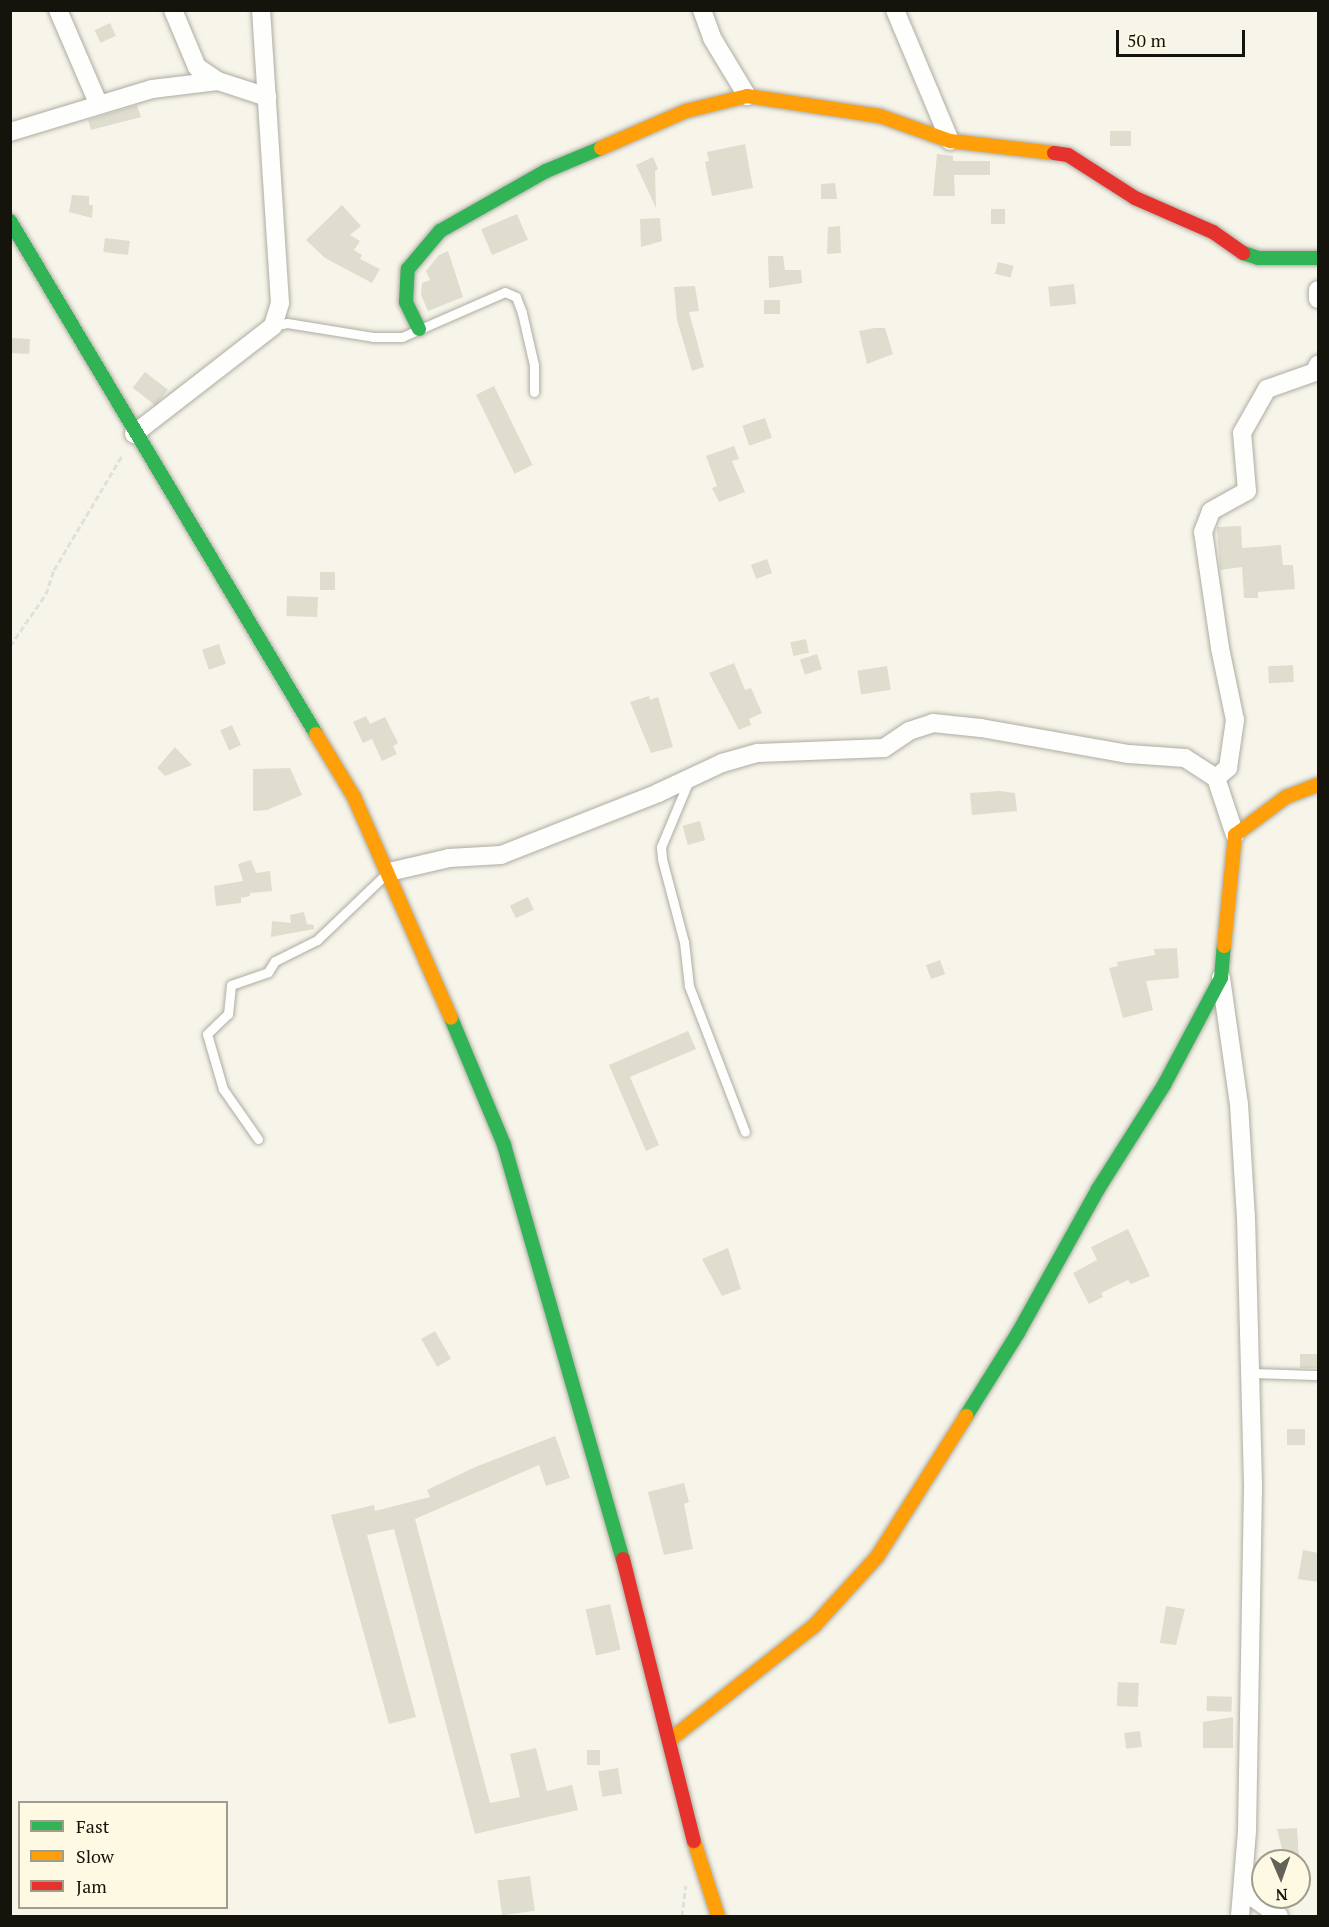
<!DOCTYPE html>
<style>
body{margin:0}
#map{position:relative;width:1329px;height:1927px;overflow:hidden;background:#f7f5e9;font-family:"PT Serif",serif}
div>[style]{position:absolute}
[style*='--x']{left:calc(var(--x)*1px);top:calc(var(--y)*1px);width:calc(var(--w)*1px);rotate:calc(var(--a)*1deg)}
.building>*{inset:0;background:#dfddce;transform-origin:0 0}
.path>*{height:3px;margin-top:-1.5px;transform-origin:0;background:repeating-linear-gradient(90deg,#e0e0dc 0 6px,transparent 0 9px)}
.roads{filter:drop-shadow(0 0 2px #aeaca3) drop-shadow(0 0 2px #aeaca3)}
.lane>*{height:9px;margin:-4.5px;padding:0 4.5px;transform-origin:4.5px;border-radius:4.5px;background:#fefefc}
.street>*{height:18px;margin:-9px;padding:0 9px;transform-origin:9px;border-radius:9px;background:#fefefc}
.fast>*{height:14px;margin:-7px;padding:0 7px;transform-origin:7px;border-radius:7px;background:#30b455}
.slow>*{height:14px;margin:-7px;padding:0 7px;transform-origin:7px;border-radius:7px;background:#ff9f0a}
.jam>*{height:14px;margin:-7px;padding:0 7px;transform-origin:7px;border-radius:7px;background:#e5322d}
span{translate:-50% -50%;white-space:nowrap;text-align:center;line-height:1.15;-webkit-text-stroke:4.5px #fdf9e3;paint-order:stroke}
.frame{position:absolute;inset:0;border:12px solid #14130c;pointer-events:none}
.legend{position:absolute;left:18px;top:1801px;width:210px;height:108px;box-sizing:border-box;background:#fdf9e3;border:2px solid #a09d8d;margin:0;padding:8px 10px;list-style:none;font-size:18px;color:#14130c}
.legend li{display:flex;align-items:center;gap:12px;height:30px}
.legend b{width:30px;border:2px solid #a09d8d}
.north{position:absolute;left:1251px;top:1849px;width:60px;height:60px;box-sizing:border-box;background:#fdf9e3;border:2px solid #a09d8d;border-radius:50%;rotate:178deg;font-size:16px;font-weight:700;line-height:24px;text-align:center;color:#14130c}
.north::after{content:'';display:block;margin:auto;width:21px;height:27px;background:#636259;clip-path:polygon(50% 0,100% 100%,50% 72%,0 100%)}
.scale{position:absolute;left:1116px;top:30px;width:129px;height:27px;box-sizing:border-box;border:3px solid #14130c;border-top:0;padding-left:8px;font-size:18px;line-height:21px;white-space:nowrap;color:#14130c;-webkit-text-stroke:4px #fdf9e3;paint-order:stroke}
</style>
<div id="map">
<div class="building">
<div style="left:110px;top:23px;width:14px;height:17px;rotate:65deg"></div>
<div style="clip-path:polygon(137px 105px,141px 117px,91px 130px,88px 120px)"></div>
<div style="left:1110px;top:131px;width:21px;height:15px"></div>
<div style="clip-path:polygon(745px 144px,753px 188px,712px 196px,705px 162px,709px 161px,707px 152px)"></div>
<div style="clip-path:polygon(937px 154px,953px 156px,953px 161px,990px 161px,990px 175px,954px 175px,955px 196px,933px 196px)"></div>
<div style="clip-path:polygon(653px 157px,658px 169px,655px 171px,656px 208px,636px 165px)"></div>
<div style="clip-path:polygon(835px 183px,837px 199px,821px 199px,821px 184px)"></div>
<div style="clip-path:polygon(72px 195px,89px 196px,89px 205px,93px 205px,92px 218px,69px 212px)"></div>
<div style="clip-path:polygon(342px 205px,361px 226px,350px 235px,360px 241px,354px 250px,362px 255px,360px 259px,380px 269px,372px 283px,325px 258px,306px 240px)"></div>
<div style="left:991px;top:209px;width:14px;height:15px"></div>
<div style="left:517px;top:214px;width:28px;height:39px;rotate:67deg"></div>
<div style="clip-path:polygon(660px 218px,662px 241px,641px 247px,640px 219px)"></div>
<div style="clip-path:polygon(840px 226px,841px 253px,827px 254px,828px 227px)"></div>
<div style="left:105px;top:238px;width:25px;height:14px;rotate:7deg"></div>
<div style="clip-path:polygon(448px 251px,463px 297px,428px 311px,421px 295px,422px 283px,430px 280px,426px 271px,439px 255px)"></div>
<div style="clip-path:polygon(768px 256px,783px 256px,785px 270px,801px 270px,802px 283px,769px 288px)"></div>
<div style="left:998px;top:262px;width:16px;height:12px;rotate:14deg"></div>
<div style="left:1074px;top:284px;width:20px;height:26px;rotate:84deg"></div>
<div style="clip-path:polygon(695px 286px,699px 311px,689px 312px,704px 367px,692px 371px,677px 320px,674px 287px)"></div>
<div style="left:764px;top:300px;width:16px;height:14px"></div>
<div style="clip-path:polygon(875px 328px,885px 328px,893px 354px,867px 364px,859px 331px)"></div>
<div style="left:12px;top:338px;width:18px;height:15px;rotate:3deg"></div>
<div style="left:145px;top:372px;width:29px;height:20px;rotate:38deg"></div>
<div style="left:494px;top:386px;width:88px;height:20px;rotate:64deg"></div>
<div style="left:765px;top:418px;width:21px;height:24px;rotate:71deg"></div>
<div style="clip-path:polygon(734px 446px,739px 459px,732px 461px,745px 492px,719px 502px,712px 488px,717px 486px,706px 456px)"></div>
<div style="clip-path:polygon(1241px 526px,1242px 548px,1281px 545px,1283px 565px,1293px 565px,1295px 589px,1258px 592px,1258px 598px,1244px 598px,1242px 567px,1220px 570px,1217px 527px)"></div>
<div style="left:767px;top:559px;width:15px;height:17px;rotate:70deg"></div>
<div style="left:320px;top:572px;width:15px;height:18px"></div>
<div style="left:287px;top:596px;width:31px;height:20px;rotate:2deg"></div>
<div style="left:806px;top:639px;width:14px;height:16px;rotate:78deg"></div>
<div style="left:219px;top:644px;width:21px;height:18px;rotate:71deg"></div>
<div style="left:817px;top:654px;width:16px;height:18px;rotate:72deg"></div>
<div style="clip-path:polygon(734px 663px,745px 690px,751px 688px,762px 713px,749px 719px,751px 725px,739px 730px,709px 673px)"></div>
<div style="left:1293px;top:665px;width:17px;height:25px;rotate:87deg"></div>
<div style="left:887px;top:666px;width:24px;height:30px;rotate:81deg"></div>
<div style="clip-path:polygon(649px 696px,650px 700px,658px 697px,673px 747px,651px 753px,630px 702px)"></div>
<div style="clip-path:polygon(366px 716px,370px 724px,385px 717px,398px 743px,393px 746px,397px 754px,382px 761px,372px 739px,363px 743px,353px 722px)"></div>
<div style="left:232px;top:725px;width:22px;height:13px;rotate:66deg"></div>
<div style="clip-path:polygon(175px 747px,192px 765px,165px 776px,157px 768px)"></div>
<div style="clip-path:polygon(290px 768px,302px 795px,267px 810px,253px 811px,253px 769px)"></div>
<div style="clip-path:polygon(1000px 791px,1015px 793px,1017px 811px,972px 815px,970px 793px)"></div>
<div style="left:700px;top:821px;width:20px;height:18px;rotate:75deg"></div>
<div style="clip-path:polygon(251px 860px,256px 873px,270px 871px,272px 891px,250px 893px,250px 896px,241px 898px,241px 903px,216px 906px,214px 886px,243px 881px,238px 864px)"></div>
<div style="left:528px;top:897px;width:14px;height:20px;rotate:65deg"></div>
<div style="clip-path:polygon(304px 912px,307px 924px,314px 925px,314px 929px,271px 937px,272px 921px,291px 923px,290px 915px)"></div>
<div style="clip-path:polygon(1177px 948px,1179px 978px,1146px 981px,1153px 1010px,1123px 1018px,1109px 968px,1118px 966px,1117px 962px,1155px 955px,1154px 949px)"></div>
<div style="left:940px;top:960px;width:15px;height:15px;rotate:70deg"></div>
<div style="clip-path:polygon(688px 1031px,696px 1049px,630px 1077px,659px 1145px,646px 1151px,609px 1065px)"></div>
<div style="clip-path:polygon(1128px 1229px,1150px 1276px,1131px 1284px,1128px 1280px,1101px 1293px,1103px 1297px,1089px 1304px,1073px 1273px,1097px 1260px,1091px 1247px)"></div>
<div style="clip-path:polygon(728px 1248px,741px 1289px,722px 1296px,702px 1259px)"></div>
<div style="left:435px;top:1331px;width:32px;height:16px;rotate:60deg"></div>
<div style="left:1300px;top:1354px;width:18px;height:14px"></div>
<div style="left:1287px;top:1429px;width:18px;height:16px"></div>
<div style="clip-path:polygon(555px 1436px,570px 1478px,546px 1486px,539px 1465px,415px 1519px,490px 1803px,520px 1797px,510px 1754px,536px 1748px,547px 1791px,572px 1785px,578px 1810px,475px 1834px,394px 1529px,367px 1535px,416px 1717px,389px 1724px,331px 1515px,374px 1505px,375px 1511px,430px 1497px,427px 1490px,473px 1468px)"></div>
<div style="clip-path:polygon(684px 1483px,689px 1502px,684px 1504px,693px 1549px,664px 1555px,648px 1492px)"></div>
<div style="clip-path:polygon(1303px 1550px,1318px 1553px,1318px 1582px,1298px 1579px)"></div>
<div style="left:610px;top:1604px;width:47px;height:25px;rotate:77deg"></div>
<div style="clip-path:polygon(1166px 1606px,1185px 1609px,1176px 1645px,1160px 1643px)"></div>
<div style="left:1118px;top:1682px;width:21px;height:24px;rotate:3deg"></div>
<div style="left:1207px;top:1696px;width:25px;height:15px;rotate:2deg"></div>
<div style="clip-path:polygon(1233px 1717px,1233px 1748px,1203px 1748px,1203px 1722px)"></div>
<div style="left:1140px;top:1731px;width:16px;height:16px;rotate:83deg"></div>
<div style="left:587px;top:1750px;width:13px;height:15px"></div>
<div style="left:618px;top:1768px;width:26px;height:20px;rotate:81deg"></div>
<div style="clip-path:polygon(1297px 1828px,1299px 1861px,1285px 1861px,1277px 1829px)"></div>
<div style="left:530px;top:1876px;width:35px;height:33px;rotate:82deg"></div>
</div>
<div class="path">
<div style="--x:10;--y:646;--w:63;--a:-55.3"></div>
<div style="--x:46;--y:594;--w:25;--a:-72"></div>
<div style="--x:54;--y:570;--w:135;--a:-59.3"></div>
<div style="--x:682;--y:1916;--w:31;--a:-83"></div>
</div>
<div class="roads">
<div class="lane">
<div style="--x:273;--y:326;--w:14;--a:-12"></div>
<div style="--x:287;--y:323;--w:87;--a:9.2"></div>
<div style="--x:373;--y:337;--w:29;--a:0"></div>
<div style="--x:402;--y:337;--w:112;--a:-23.6"></div>
<div style="--x:505;--y:292;--w:12;--a:24"></div>
<div style="--x:516;--y:297;--w:17;--a:69"></div>
<div style="--x:522;--y:313;--w:53;--a:77"></div>
<div style="--x:534;--y:365;--w:27;--a:90"></div>
<div style="--x:689;--y:780;--w:73;--a:112.7"></div>
<div style="--x:661;--y:847;--w:12;--a:85"></div>
<div style="--x:662;--y:859;--w:86;--a:75.2"></div>
<div style="--x:684;--y:942;--w:44;--a:83.5"></div>
<div style="--x:689;--y:986;--w:156;--a:69"></div>
<div style="--x:258;--y:1139;--w:61;--a:-125"></div>
<div style="--x:223;--y:1089;--w:57;--a:-106.2"></div>
<div style="--x:207;--y:1034;--w:29;--a:-44"></div>
<div style="--x:228;--y:1014;--w:29;--a:-84"></div>
<div style="--x:231;--y:985;--w:39;--a:-19"></div>
<div style="--x:268;--y:972;--w:13;--a:-58"></div>
<div style="--x:275;--y:961;--w:47;--a:-26.6"></div>
<div style="--x:317;--y:940;--w:94;--a:-43.7"></div>
<div style="--x:1250;--y:1373;--w:68;--a:1.7"></div>
</div>
<div class="street">
<div style="--x:58;--y:10;--w:103;--a:66.7"></div>
<div style="--x:173;--y:10;--w:62;--a:67.2"></div>
<div style="--x:197;--y:67;--w:25;--a:34"></div>
<div style="--x:702;--y:10;--w:30;--a:70"></div>
<div style="--x:712;--y:38;--w:68;--a:58.9"></div>
<div style="--x:895;--y:10;--w:142;--a:67.2"></div>
<div style="--x:10;--y:132;--w:148;--a:-16.8"></div>
<div style="--x:152;--y:89;--w:66;--a:-6.9"></div>
<div style="--x:218;--y:81;--w:52;--a:18.1"></div>
<div style="--x:1318;--y:290;--w:9;--a:90"></div>
<div style="--x:134;--y:434;--w:176;--a:-37.8"></div>
<div style="--x:273;--y:326;--w:24;--a:-73"></div>
<div style="--x:280;--y:303;--w:294;--a:-93.7"></div>
<div style="--x:1216;--y:778;--w:16;--a:-40"></div>
<div style="--x:1228;--y:768;--w:49;--a:-81.7"></div>
<div style="--x:1235;--y:720;--w:74;--a:-101.8"></div>
<div style="--x:1220;--y:648;--w:117;--a:-98.3"></div>
<div style="--x:1203;--y:532;--w:22;--a:-69"></div>
<div style="--x:1211;--y:511;--w:41;--a:-29.1"></div>
<div style="--x:1247;--y:491;--w:58;--a:-94.9"></div>
<div style="--x:1242;--y:433;--w:51;--a:-60.4"></div>
<div style="--x:1267;--y:389;--w:51;--a:-19.5"></div>
<div style="--x:1315;--y:372;--w:8;--a:-67"></div>
<div style="--x:389;--y:872;--w:62;--a:-13.1"></div>
<div style="--x:449;--y:858;--w:52;--a:-3.3"></div>
<div style="--x:501;--y:855;--w:169;--a:-21.5"></div>
<div style="--x:658;--y:793;--w:71;--a:-25.1"></div>
<div style="--x:722;--y:763;--w:37;--a:-16"></div>
<div style="--x:758;--y:753;--w:126;--a:-2.3"></div>
<div style="--x:884;--y:748;--w:30;--a:-34"></div>
<div style="--x:909;--y:731;--w:25;--a:-18"></div>
<div style="--x:933;--y:723;--w:48;--a:5.9"></div>
<div style="--x:981;--y:728;--w:150;--a:10"></div>
<div style="--x:1129;--y:754;--w:56;--a:4.1"></div>
<div style="--x:1185;--y:758;--w:37;--a:33"></div>
<div style="--x:1216;--y:778;--w:60;--a:71.6"></div>
<div style="--x:1221;--y:978;--w:127;--a:81.9"></div>
<div style="--x:1239;--y:1104;--w:113;--a:86.5"></div>
<div style="--x:1246;--y:1217;--w:271;--a:88.5"></div>
<div style="--x:1253;--y:1488;--w:343;--a:91"></div>
<div style="--x:1247;--y:1831;--w:85;--a:94.7"></div>
<div style="--x:1244;--y:1891;--w:43;--a:35.5"></div>
</div>
<div class="fast">
<div style="--x:10;--y:221;--w:597;--a:59.18"></div>
<div style="--x:1243;--y:253;--w:16;--a:18"></div>
<div style="--x:1258;--y:258;--w:60;--a:0"></div>
<div style="--x:419;--y:329;--w:30;--a:-116"></div>
<div style="--x:406;--y:302;--w:33;--a:-87"></div>
<div style="--x:408;--y:269;--w:50;--a:-49.9"></div>
<div style="--x:440;--y:231;--w:122;--a:-29.5"></div>
<div style="--x:546;--y:171;--w:60;--a:-22.7"></div>
<div style="--x:451;--y:1018;--w:138;--a:67.3"></div>
<div style="--x:504;--y:1145;--w:431;--a:74"></div>
<div style="--x:966;--y:1416;--w:98;--a:-57.9"></div>
<div style="--x:1018;--y:1333;--w:165;--a:-60.9"></div>
<div style="--x:1098;--y:1189;--w:123;--a:-57.6"></div>
<div style="--x:1164;--y:1085;--w:121;--a:-62"></div>
<div style="--x:1221;--y:978;--w:32;--a:-85"></div>
</div>
<div class="slow">
<div style="--x:601;--y:148;--w:93;--a:-23.5"></div>
<div style="--x:686;--y:111;--w:63;--a:-13.8"></div>
<div style="--x:747;--y:96;--w:134;--a:8.6"></div>
<div style="--x:880;--y:116;--w:74;--a:19.7"></div>
<div style="--x:950;--y:141;--w:105;--a:6.6"></div>
<div style="--x:316;--y:734;--w:74;--a:58.9"></div>
<div style="--x:354;--y:797;--w:241;--a:66.3"></div>
<div style="--x:1224;--y:946;--w:112;--a:-84.3"></div>
<div style="--x:1235;--y:835;--w:64;--a:-36.7"></div>
<div style="--x:1286;--y:797;--w:34;--a:-21"></div>
<div style="--x:671;--y:1739;--w:182;--a:-38.3"></div>
<div style="--x:814;--y:1626;--w:93;--a:-47.6"></div>
<div style="--x:877;--y:1557;--w:167;--a:-57.7"></div>
<div style="--x:694;--y:1841;--w:79;--a:72.3"></div>
</div>
<div class="jam">
<div style="--x:1054;--y:153;--w:14;--a:8"></div>
<div style="--x:1068;--y:155;--w:80;--a:32.7"></div>
<div style="--x:1135;--y:198;--w:85;--a:23.6"></div>
<div style="--x:1213;--y:232;--w:37;--a:35"></div>
<div style="--x:623;--y:1559;--w:291;--a:75.9"></div>
</div>
</div>
<div class="frame"></div>
<ul class="legend">
<li><b style="height:8px;background:#30b455"></b>Fast</li>
<li><b style="height:8px;background:#ff9f0a"></b>Slow</li>
<li><b style="height:8px;background:#e5322d"></b>Jam</li>
</ul>
<div class="north">N</div>
<div class="scale">50 m</div>
</div>
